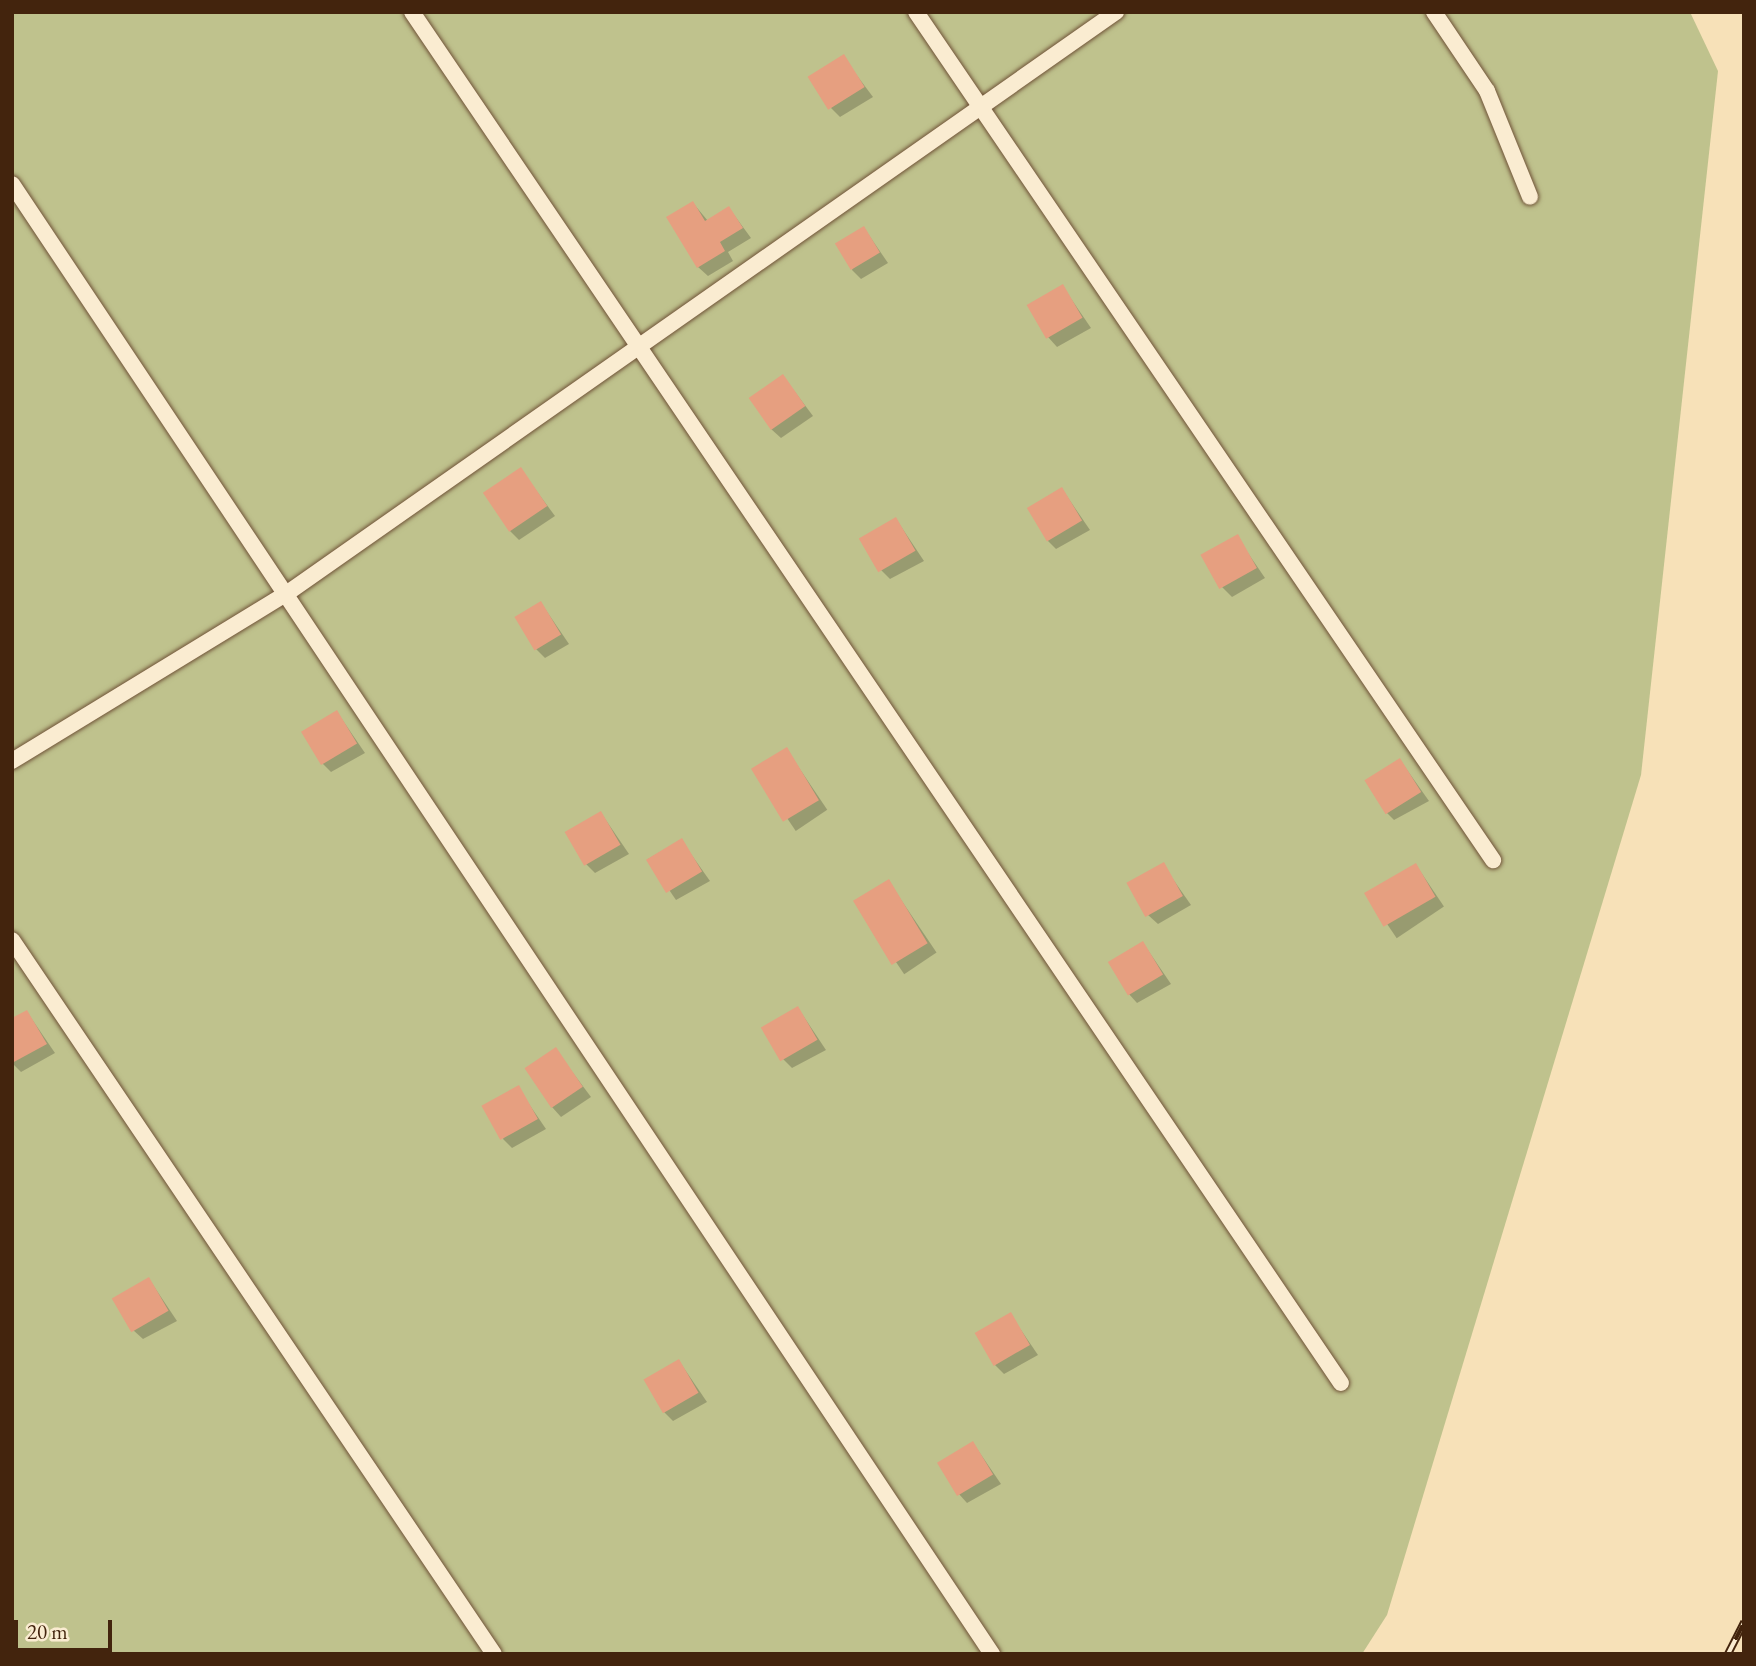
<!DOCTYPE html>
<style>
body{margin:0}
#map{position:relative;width:1756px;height:1666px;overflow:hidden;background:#f7e1b8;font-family:"EB Garamond",serif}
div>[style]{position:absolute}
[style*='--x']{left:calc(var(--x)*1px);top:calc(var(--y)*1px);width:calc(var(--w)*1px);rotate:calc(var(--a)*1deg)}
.green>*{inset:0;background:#bfc28d}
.shadow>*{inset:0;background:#0003;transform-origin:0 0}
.building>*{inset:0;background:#e69f80;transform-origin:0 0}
.roads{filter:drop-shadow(0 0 2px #705338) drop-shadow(0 0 2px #705338)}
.lane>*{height:16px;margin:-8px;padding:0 8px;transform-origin:8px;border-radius:8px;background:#faecd1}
.rail>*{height:8px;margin-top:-4px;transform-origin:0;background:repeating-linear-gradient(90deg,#faecd1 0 16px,#43240d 0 32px);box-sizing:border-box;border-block:2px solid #43240d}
span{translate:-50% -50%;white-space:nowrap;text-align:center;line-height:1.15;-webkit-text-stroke:5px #faecd1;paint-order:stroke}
.frame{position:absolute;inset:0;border:14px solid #43240d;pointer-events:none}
.scale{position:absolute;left:14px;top:1620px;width:98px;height:32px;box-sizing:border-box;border:4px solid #43240d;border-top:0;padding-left:9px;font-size:21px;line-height:24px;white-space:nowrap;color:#43240d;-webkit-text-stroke:5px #faecd1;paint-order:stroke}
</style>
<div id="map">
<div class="green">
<div style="clip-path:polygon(12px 12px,1690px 12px,1718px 71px,1641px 775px,1387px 1615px,1362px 1654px,12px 1654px)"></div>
</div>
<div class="shadow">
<div style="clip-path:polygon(843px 57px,873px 97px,840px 117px,831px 108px)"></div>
<div style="clip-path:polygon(693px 203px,708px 221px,729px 208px,751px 238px,728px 252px,733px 261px,708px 276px,698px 267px)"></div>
<div style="clip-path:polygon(864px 228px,888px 263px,861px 279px,852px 270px)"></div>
<div style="clip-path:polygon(1063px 287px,1091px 328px,1057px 347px,1048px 337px)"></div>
<div style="clip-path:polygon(783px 376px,813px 416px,781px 438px,771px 429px)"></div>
<div style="clip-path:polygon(521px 470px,555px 516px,519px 540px,510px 531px)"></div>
<div style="clip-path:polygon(1062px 489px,1090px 530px,1056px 549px,1047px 540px)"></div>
<div style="clip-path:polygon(896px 519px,924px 561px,890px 579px,881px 570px)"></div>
<div style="clip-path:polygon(1237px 537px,1265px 578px,1232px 597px,1222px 587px)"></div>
<div style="clip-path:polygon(541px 603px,569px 644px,545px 658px,536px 649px)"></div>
<div style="clip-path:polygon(337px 712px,365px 753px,331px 772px,322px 763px)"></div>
<div style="left:787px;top:750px;width:72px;height:38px;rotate:56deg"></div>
<div style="clip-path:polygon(1400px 760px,1429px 801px,1394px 820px,1385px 811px)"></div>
<div style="clip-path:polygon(601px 813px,629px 854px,595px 873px,586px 864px)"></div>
<div style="clip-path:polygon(681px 840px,710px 881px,676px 900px,648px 859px)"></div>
<div style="clip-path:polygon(1163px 865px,1191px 905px,1158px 924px,1148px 915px)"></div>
<div style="left:1416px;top:865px;width:50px;height:57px;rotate:56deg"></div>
<div style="left:889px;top:882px;width:85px;height:39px;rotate:56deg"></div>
<div style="clip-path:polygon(1143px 943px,1171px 984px,1137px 1003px,1128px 993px)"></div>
<div style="clip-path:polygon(798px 1008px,826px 1050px,792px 1068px,783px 1059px)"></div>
<div style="clip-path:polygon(27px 1012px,55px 1053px,21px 1072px,12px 1063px,12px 1020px)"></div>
<div style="clip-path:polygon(555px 1049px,591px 1097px,561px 1117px,552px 1107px)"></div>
<div style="clip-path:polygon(518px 1088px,546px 1129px,512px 1148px,503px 1139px)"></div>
<div style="clip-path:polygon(149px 1279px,177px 1321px,143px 1339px,133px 1330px)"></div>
<div style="clip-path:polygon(1010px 1314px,1038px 1355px,1004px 1374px,995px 1365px)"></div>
<div style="clip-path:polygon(679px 1361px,707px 1402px,673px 1421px,664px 1412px)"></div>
<div style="clip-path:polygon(973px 1443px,1001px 1484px,967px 1503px,958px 1493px)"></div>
</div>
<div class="building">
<div style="left:844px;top:54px;width:39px;height:43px;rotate:58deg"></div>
<div style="clip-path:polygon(693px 201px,705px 221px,729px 206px,743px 228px,720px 242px,725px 251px,697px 268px,666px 217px)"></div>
<div style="left:864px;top:226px;width:31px;height:34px;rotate:59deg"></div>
<div style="left:1063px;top:284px;width:39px;height:42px;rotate:60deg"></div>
<div style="left:783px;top:374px;width:39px;height:42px;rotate:55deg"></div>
<div style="left:521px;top:467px;width:47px;height:46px;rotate:56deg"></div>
<div style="left:1062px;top:487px;width:39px;height:41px;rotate:59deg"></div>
<div style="left:896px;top:517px;width:39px;height:43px;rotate:60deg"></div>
<div style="left:1238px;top:534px;width:39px;height:43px;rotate:61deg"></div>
<div style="left:541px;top:601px;width:39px;height:31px;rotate:59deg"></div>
<div style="left:337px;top:710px;width:39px;height:42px;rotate:59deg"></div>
<div style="left:787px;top:747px;width:62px;height:42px;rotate:59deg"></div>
<div style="left:1400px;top:758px;width:40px;height:42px;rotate:58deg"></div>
<div style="left:601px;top:811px;width:39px;height:42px;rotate:60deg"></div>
<div style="left:682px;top:838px;width:39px;height:42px;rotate:59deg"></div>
<div style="left:1164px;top:862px;width:39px;height:43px;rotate:61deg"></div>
<div style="left:1416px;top:863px;width:39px;height:60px;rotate:60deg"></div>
<div style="left:889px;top:879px;width:75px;height:42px;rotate:59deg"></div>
<div style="left:1143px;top:941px;width:39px;height:41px;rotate:59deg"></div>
<div style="left:798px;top:1006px;width:39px;height:43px;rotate:60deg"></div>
<div style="clip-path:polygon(27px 1010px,47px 1044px,12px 1063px,12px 1018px)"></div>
<div style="left:556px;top:1047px;width:48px;height:38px;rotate:56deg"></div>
<div style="left:519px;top:1085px;width:39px;height:43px;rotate:61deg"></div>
<div style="left:149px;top:1277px;width:39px;height:43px;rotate:60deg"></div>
<div style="left:1011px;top:1312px;width:38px;height:42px;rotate:60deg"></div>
<div style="left:679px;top:1359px;width:39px;height:41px;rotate:60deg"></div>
<div style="left:973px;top:1441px;width:39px;height:42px;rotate:59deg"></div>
</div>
<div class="roads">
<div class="lane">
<div style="--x:412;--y:12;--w:1656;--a:55.88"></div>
<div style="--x:916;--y:12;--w:1026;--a:55.77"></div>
<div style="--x:1434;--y:12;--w:95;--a:56.1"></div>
<div style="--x:1487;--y:91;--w:114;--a:67.9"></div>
<div style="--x:12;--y:184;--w:1767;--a:56.31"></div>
<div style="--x:12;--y:761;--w:321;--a:-31.4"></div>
<div style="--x:286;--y:594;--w:1014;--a:-35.04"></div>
<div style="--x:12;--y:940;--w:861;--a:55.98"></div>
</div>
</div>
<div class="rail">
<div style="--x:1728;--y:1654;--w:36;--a:-63"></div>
</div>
<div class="frame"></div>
<div class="scale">20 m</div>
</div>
